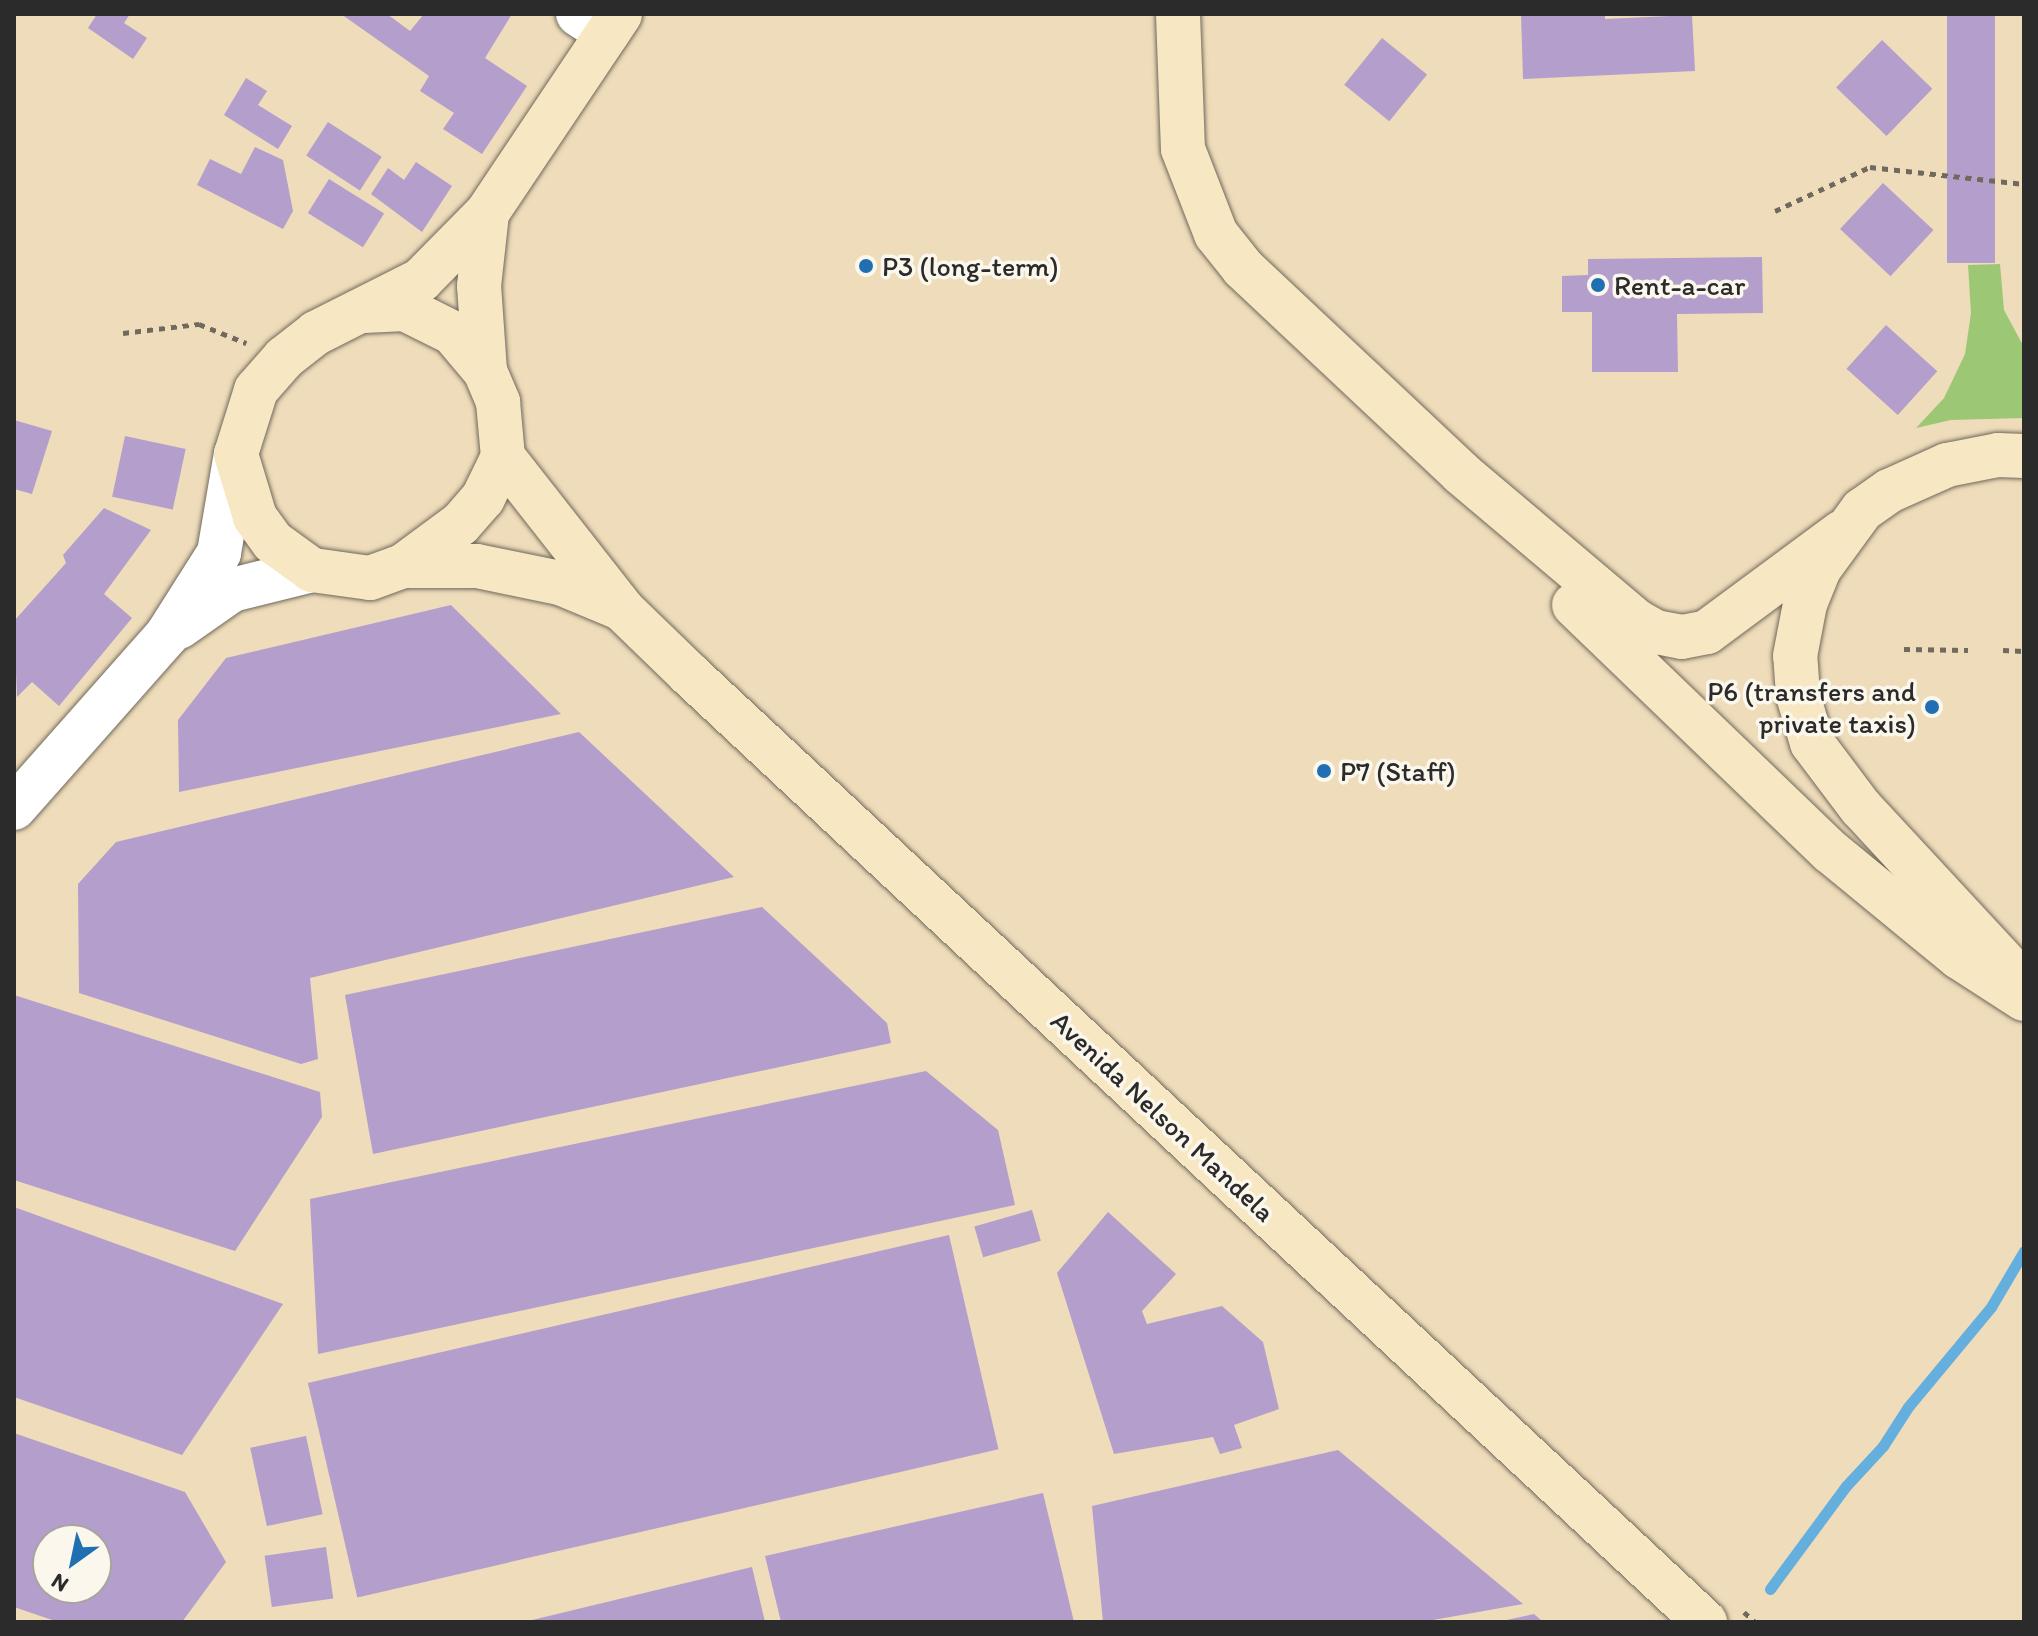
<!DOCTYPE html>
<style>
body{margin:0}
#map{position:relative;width:2038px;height:1636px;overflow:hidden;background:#efdcba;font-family:Itim,sans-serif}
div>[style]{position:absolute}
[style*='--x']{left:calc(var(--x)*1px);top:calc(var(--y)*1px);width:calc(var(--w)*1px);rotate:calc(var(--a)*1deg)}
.green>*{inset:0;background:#9cc875}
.stream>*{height:11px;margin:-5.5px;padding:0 5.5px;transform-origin:5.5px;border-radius:5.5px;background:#64afdd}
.building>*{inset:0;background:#b39ecc;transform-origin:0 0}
.path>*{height:5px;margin-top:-2.5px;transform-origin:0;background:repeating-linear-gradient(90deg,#70695d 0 6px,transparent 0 12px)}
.roads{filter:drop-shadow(0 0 2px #70695d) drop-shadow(0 0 2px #70695d)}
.street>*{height:44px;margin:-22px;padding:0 22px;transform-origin:22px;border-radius:22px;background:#fff}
.secondary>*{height:44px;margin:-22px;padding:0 22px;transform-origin:22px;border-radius:22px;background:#f7e8c3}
.dots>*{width:22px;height:22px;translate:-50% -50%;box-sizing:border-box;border:4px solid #fbf7ec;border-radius:50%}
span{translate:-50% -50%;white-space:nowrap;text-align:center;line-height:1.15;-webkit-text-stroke:7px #fbf7ec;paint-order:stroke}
.poi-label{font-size:28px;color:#2b2b2b}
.left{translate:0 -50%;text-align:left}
.right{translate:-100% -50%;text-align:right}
.street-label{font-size:28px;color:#2b2b2b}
.frame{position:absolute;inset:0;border:16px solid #2b2b2b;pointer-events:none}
.north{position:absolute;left:32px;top:1524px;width:80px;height:80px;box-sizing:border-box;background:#fbf7ec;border:2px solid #a8a59f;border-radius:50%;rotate:213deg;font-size:22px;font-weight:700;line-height:32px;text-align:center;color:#2b2b2b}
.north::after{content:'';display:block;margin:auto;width:28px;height:36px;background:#1f6fb2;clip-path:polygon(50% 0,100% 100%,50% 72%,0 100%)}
</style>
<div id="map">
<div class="green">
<div style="clip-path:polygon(2000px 264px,2004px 310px,2024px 347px,2024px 418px,1951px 420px,1916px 428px,1944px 398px,1965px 354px,1971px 313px,1968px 265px)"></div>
</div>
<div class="stream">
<div style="--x:1770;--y:1589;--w:128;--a:-53.6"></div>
<div style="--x:1846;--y:1486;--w:54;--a:-47.2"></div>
<div style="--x:1883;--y:1446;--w:46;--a:-57.3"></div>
<div style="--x:1908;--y:1407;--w:130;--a:-50.3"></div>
<div style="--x:1991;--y:1307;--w:65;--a:-59.5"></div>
</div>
<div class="building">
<div style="clip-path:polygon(97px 14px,130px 14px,124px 23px,147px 38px,133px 59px,88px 28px)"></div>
<div style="clip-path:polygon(341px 14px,387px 14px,410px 31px,424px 14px,512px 14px,485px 58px,527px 86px,482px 154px,443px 129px,454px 113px,420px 91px,429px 76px)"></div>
<div style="clip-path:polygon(1521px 14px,1605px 14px,1605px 19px,1692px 15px,1695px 71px,1523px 79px)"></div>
<div style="left:1947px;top:14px;width:48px;height:249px"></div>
<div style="left:1382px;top:38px;width:58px;height:60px;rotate:39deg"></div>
<div style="left:1882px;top:40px;width:70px;height:66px;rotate:44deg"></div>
<div style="clip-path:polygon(246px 78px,267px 91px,258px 105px,292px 126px,278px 149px,224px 115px)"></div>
<div style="left:328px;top:122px;width:64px;height:40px;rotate:33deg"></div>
<div style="clip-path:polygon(255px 147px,283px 160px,293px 211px,283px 229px,197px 185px,210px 159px,241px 174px)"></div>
<div style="clip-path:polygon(416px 162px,452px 186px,422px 232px,371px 194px,388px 168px,404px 180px)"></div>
<div style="left:329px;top:179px;width:65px;height:40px;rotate:32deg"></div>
<div style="left:1883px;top:183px;width:69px;height:63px;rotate:43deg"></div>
<div style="clip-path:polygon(1762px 257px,1763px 313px,1677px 314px,1678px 372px,1592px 372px,1592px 312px,1562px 312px,1562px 276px,1588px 275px,1588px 259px)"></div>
<div style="left:1886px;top:325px;width:69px;height:59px;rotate:42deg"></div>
<div style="clip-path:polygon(14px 420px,52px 431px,32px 494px,14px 489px)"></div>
<div style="left:125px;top:436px;width:62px;height:62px;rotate:12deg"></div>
<div style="clip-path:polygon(104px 508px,151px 530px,104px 594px,132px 618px,59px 706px,32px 682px,17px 697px,14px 621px,66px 563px,63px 555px)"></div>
<div style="clip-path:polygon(451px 605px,561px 714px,179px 792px,178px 720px,226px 658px)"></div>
<div style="clip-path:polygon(579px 732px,734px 877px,310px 978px,318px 1059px,301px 1064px,79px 993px,78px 884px,116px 842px)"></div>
<div style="clip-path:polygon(762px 907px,887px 1023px,891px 1043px,373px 1154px,345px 995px)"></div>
<div style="clip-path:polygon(14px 995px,320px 1092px,322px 1117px,235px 1251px,14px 1180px)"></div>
<div style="clip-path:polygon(926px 1071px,998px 1130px,1015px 1205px,318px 1354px,310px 1199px)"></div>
<div style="clip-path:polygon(14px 1207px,283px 1304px,182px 1455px,14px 1397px)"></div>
<div style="left:1032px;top:1210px;width:32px;height:60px;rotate:74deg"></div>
<div style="clip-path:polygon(1108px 1212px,1176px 1274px,1142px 1311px,1147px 1324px,1222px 1306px,1263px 1342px,1279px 1409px,1234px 1425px,1242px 1448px,1220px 1454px,1213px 1437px,1114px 1454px,1057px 1273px)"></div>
<div style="left:949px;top:1235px;width:220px;height:658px;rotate:77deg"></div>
<div style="clip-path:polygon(evenodd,14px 1433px,185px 1492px,226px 1562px,182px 1622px,58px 1622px,14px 1607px,14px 1433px,48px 1540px,96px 1540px,96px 1588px,48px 1588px,48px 1540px)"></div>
<div style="left:306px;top:1436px;width:80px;height:57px;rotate:78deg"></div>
<div style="clip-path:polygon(1338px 1450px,1523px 1604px,1422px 1622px,1103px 1622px,1092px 1506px)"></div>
<div style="clip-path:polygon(1043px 1493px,1074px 1622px,781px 1622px,765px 1556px)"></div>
<div style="left:326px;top:1547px;width:52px;height:62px;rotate:82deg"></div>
<div style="clip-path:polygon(752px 1567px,765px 1622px,528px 1622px,528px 1621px)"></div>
<div style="clip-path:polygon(1534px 1614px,1543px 1622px,1502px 1622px,1502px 1621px)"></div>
</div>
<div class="path">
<div style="--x:1775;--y:211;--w:105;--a:-24.9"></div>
<div style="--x:1870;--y:167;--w:155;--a:6.3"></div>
<div style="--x:123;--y:333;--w:77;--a:-6.8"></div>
<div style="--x:199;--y:324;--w:51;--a:22"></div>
<div style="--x:1904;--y:649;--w:64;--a:0.9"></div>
<div style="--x:2003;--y:650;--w:21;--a:3"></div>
<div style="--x:1744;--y:1612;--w:15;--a:42"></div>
</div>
<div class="roads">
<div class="street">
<div style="--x:578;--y:14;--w:35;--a:33"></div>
<div style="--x:179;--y:627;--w:65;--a:-34.9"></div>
<div style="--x:232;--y:590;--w:82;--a:-14"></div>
<div style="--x:14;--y:808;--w:231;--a:-48.5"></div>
<div style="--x:167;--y:635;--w:97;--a:-57.6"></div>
<div style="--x:219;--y:553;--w:100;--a:-80.3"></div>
</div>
<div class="secondary">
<div style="--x:1178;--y:14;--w:135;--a:87.9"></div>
<div style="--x:1183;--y:149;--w:91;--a:68.8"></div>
<div style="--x:1216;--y:234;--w:43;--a:51.5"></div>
<div style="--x:1243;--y:268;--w:299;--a:43.2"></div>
<div style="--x:1461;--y:473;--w:229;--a:40.2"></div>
<div style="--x:1636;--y:621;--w:23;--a:29"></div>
<div style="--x:1656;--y:632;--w:26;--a:11"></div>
<div style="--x:1682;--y:637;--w:25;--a:-11"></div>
<div style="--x:1707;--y:632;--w:167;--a:-36.5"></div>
<div style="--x:364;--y:311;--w:41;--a:-2.8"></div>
<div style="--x:405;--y:309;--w:54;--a:26.6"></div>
<div style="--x:453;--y:333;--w:50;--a:49.9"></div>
<div style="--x:485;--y:371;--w:34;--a:67"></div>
<div style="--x:498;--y:402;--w:55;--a:84.8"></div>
<div style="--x:503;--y:457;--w:46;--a:116"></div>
<div style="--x:483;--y:498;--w:35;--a:131"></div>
<div style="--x:460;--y:524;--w:71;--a:143.6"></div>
<div style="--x:403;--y:566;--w:35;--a:160"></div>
<div style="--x:370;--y:578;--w:59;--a:-172.1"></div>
<div style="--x:312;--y:570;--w:48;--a:-144.3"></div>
<div style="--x:273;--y:542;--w:31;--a:-126"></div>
<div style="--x:255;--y:517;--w:66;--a:-106.8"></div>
<div style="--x:236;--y:454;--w:67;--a:-72.6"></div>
<div style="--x:256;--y:390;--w:43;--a:-48.8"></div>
<div style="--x:284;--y:358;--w:41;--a:-38"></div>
<div style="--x:316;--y:333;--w:118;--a:-26.8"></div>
<div style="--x:421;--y:280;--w:94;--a:-45.4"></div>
<div style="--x:487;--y:213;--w:239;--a:-56.2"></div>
<div style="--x:485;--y:371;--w:85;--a:-94"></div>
<div style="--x:479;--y:286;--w:73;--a:-83.7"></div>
<div style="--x:503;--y:457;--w:193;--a:51.9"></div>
<div style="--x:622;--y:609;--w:93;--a:44.1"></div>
<div style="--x:689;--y:674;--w:1390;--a:43.02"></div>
<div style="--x:403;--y:566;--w:74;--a:0"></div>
<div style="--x:477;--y:566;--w:85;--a:11.6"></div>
<div style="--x:560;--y:583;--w:63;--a:22.5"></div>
<div style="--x:1574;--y:605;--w:356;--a:43.9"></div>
<div style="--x:1831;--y:852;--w:166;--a:39.4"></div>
<div style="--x:1959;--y:957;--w:77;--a:32.9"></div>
<div style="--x:2014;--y:973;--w:225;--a:-132.8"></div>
<div style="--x:1861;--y:808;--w:81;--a:-127"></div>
<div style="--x:1812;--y:743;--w:50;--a:-106.3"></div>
<div style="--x:1798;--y:695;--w:39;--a:-94"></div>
<div style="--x:1795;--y:656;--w:53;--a:-79.1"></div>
<div style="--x:1805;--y:604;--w:38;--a:-68"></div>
<div style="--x:1819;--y:569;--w:73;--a:-53.9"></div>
<div style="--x:1862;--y:510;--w:33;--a:-35"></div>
<div style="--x:1889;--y:491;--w:64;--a:-24.1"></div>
<div style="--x:1947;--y:465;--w:52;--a:-11.1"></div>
<div style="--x:1998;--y:455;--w:26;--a:2"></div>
</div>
</div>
<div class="dots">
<div style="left:866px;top:266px;background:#1f6fb2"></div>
<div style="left:1598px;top:285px;background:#1f6fb2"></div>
<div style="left:1932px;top:707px;background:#1f6fb2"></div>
<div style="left:1324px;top:771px;background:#1f6fb2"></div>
</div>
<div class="poi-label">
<span class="left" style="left:882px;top:266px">P3 (long-term)</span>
<span class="left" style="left:1614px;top:285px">Rent-a-car</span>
<span class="right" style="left:1916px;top:707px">P6 (transfers and<br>private taxis)</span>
<span class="left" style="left:1340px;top:771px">P7 (Staff)</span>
</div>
<div class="street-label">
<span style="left:1163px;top:1116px;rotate:43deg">Avenida Nelson Mandela</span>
</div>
<div class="frame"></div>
<div class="north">N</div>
</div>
